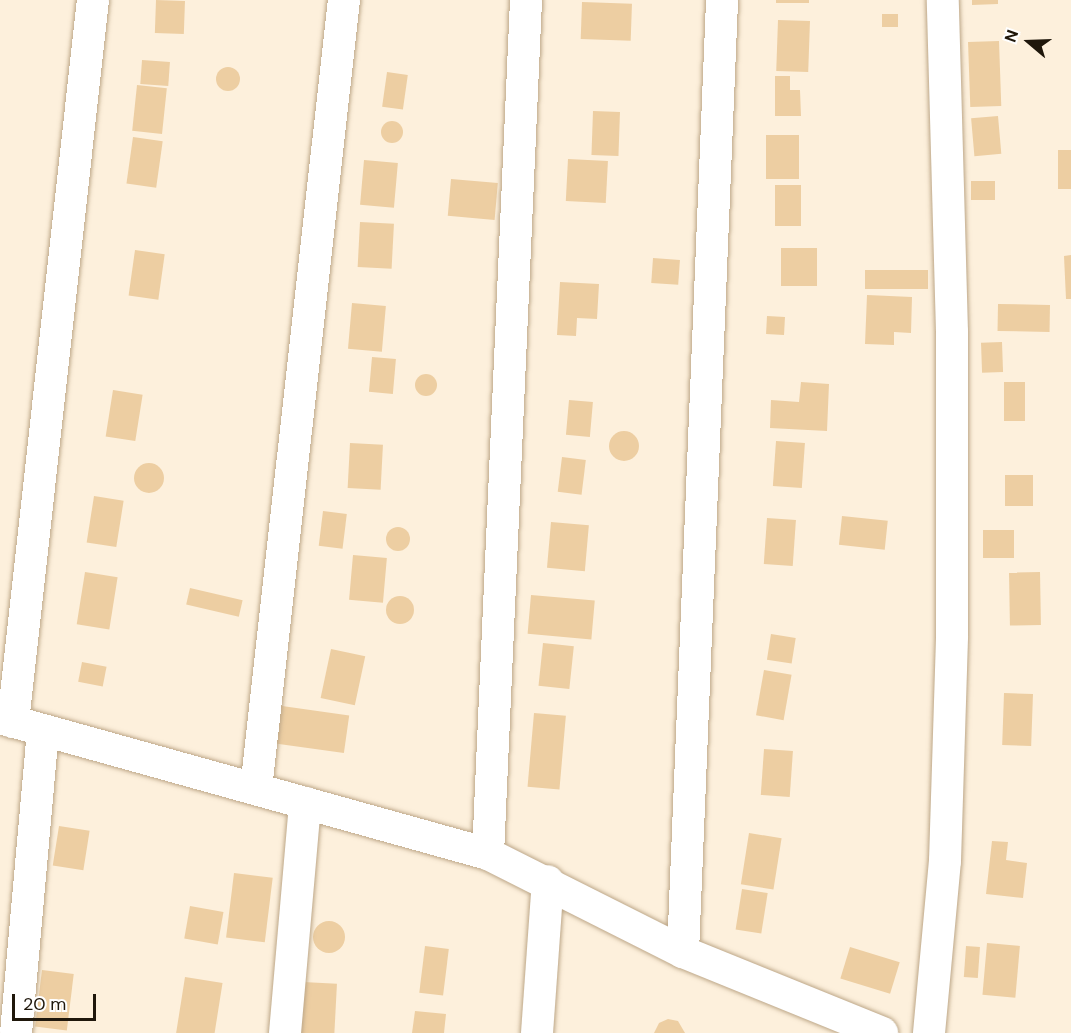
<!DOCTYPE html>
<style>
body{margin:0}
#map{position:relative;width:1071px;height:1033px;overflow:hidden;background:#fdf0dc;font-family:"DM Sans",sans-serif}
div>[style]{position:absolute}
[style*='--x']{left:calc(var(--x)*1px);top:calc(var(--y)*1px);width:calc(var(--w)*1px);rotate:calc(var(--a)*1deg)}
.building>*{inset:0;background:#edcea2;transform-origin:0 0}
.round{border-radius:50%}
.roads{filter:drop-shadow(0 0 2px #bda788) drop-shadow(0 0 2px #bda788)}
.street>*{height:32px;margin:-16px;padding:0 16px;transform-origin:16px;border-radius:16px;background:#fff}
span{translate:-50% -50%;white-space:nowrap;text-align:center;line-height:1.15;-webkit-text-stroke:4.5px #fff;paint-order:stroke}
.north{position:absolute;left:999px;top:12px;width:60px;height:60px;-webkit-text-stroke:4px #fff;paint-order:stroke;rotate:289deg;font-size:16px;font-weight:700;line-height:24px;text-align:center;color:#1f170b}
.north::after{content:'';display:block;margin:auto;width:21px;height:27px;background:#1f170b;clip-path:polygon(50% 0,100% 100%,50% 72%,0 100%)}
.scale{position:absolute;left:12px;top:994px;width:84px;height:27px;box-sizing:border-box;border:3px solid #1f170b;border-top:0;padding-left:8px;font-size:18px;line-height:21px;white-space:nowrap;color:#1f170b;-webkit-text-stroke:4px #fff;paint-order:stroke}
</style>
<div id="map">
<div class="building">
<div style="left:156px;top:0;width:29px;height:33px;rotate:2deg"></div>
<div style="left:776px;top:0;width:33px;height:3px"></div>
<div style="clip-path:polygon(972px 0,998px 0,998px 4px,972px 5px)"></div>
<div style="left:582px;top:2px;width:50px;height:37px;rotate:2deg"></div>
<div style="left:898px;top:14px;width:13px;height:16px;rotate:90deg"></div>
<div style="left:778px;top:20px;width:32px;height:51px;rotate:2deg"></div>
<div style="left:999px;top:41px;width:65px;height:31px;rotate:88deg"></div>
<div style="left:142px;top:60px;width:28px;height:24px;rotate:4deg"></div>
<div class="round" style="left:216px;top:67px;width:24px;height:24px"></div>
<div style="left:387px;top:72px;width:21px;height:35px;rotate:8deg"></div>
<div style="clip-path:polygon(775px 76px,790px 76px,790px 90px,800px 90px,801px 116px,775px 116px)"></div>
<div style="left:137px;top:85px;width:30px;height:46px;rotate:6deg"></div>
<div style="left:593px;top:111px;width:27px;height:44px;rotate:2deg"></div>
<div style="left:998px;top:116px;width:38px;height:27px;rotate:85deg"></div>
<div class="round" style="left:381px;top:121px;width:22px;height:22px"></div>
<div style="left:766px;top:135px;width:33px;height:44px"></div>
<div style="left:133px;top:137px;width:30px;height:47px;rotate:8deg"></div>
<div style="left:1058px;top:150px;width:13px;height:39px"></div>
<div style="left:568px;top:159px;width:40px;height:42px;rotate:3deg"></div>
<div style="left:364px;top:160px;width:34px;height:45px;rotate:5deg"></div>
<div style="left:451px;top:179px;width:47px;height:37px;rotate:5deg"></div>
<div style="left:971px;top:181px;width:24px;height:19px"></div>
<div style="left:775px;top:185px;width:26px;height:41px"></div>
<div style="left:360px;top:222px;width:34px;height:45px;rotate:3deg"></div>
<div style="left:781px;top:248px;width:36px;height:38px"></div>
<div style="left:135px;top:250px;width:30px;height:46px;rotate:8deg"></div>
<div style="clip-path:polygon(1071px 255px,1071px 299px,1066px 299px,1064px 256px)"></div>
<div style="left:653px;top:258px;width:27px;height:25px;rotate:4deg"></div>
<div style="left:865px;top:270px;width:63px;height:19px"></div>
<div style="clip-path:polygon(560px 282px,599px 284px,597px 319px,577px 318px,576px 336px,557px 335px)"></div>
<div style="clip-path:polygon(867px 295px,912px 297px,911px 333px,894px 332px,894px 345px,865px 344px)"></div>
<div style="left:352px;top:303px;width:34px;height:46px;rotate:5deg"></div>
<div style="left:998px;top:304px;width:52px;height:27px;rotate:1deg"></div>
<div style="left:767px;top:316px;width:18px;height:18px;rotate:3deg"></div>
<div style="left:1002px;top:342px;width:30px;height:21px;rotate:88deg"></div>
<div style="left:372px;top:357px;width:24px;height:35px;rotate:5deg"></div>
<div class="round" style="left:415px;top:374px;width:22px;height:22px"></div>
<div style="clip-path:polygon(801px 382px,829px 384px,827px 431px,770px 428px,771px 400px,799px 402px)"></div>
<div style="left:1004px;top:382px;width:21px;height:39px"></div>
<div style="left:113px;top:390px;width:30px;height:47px;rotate:9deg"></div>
<div style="left:569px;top:400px;width:24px;height:35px;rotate:5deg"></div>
<div class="round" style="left:609px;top:431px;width:30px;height:30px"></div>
<div style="left:776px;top:441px;width:29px;height:45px;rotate:4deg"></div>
<div style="left:350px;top:443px;width:33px;height:45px;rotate:3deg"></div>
<div style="left:562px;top:457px;width:24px;height:35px;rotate:7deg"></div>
<div class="round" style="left:134px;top:463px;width:30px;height:30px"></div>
<div style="left:1005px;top:475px;width:28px;height:31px"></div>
<div style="left:94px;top:496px;width:30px;height:47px;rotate:9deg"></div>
<div style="left:323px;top:511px;width:24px;height:35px;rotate:7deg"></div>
<div style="left:842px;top:516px;width:46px;height:29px;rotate:6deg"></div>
<div style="left:767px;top:518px;width:29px;height:46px;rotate:4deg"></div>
<div style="left:551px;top:522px;width:38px;height:46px;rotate:5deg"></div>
<div class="round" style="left:386px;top:527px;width:24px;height:24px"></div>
<div style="left:983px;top:530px;width:31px;height:28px"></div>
<div style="left:353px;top:555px;width:34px;height:45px;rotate:5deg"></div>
<div style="left:85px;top:572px;width:33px;height:53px;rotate:9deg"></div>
<div style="left:1040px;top:572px;width:53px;height:31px;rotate:89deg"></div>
<div style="left:190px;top:588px;width:54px;height:17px;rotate:13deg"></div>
<div style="left:531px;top:595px;width:64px;height:39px;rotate:5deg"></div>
<div class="round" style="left:386px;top:596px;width:28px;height:28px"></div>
<div style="left:771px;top:634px;width:25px;height:26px;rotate:9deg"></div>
<div style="left:543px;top:643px;width:31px;height:43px;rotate:6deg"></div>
<div style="left:331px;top:649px;width:35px;height:50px;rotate:12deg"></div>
<div style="left:82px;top:662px;width:25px;height:20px;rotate:11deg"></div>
<div style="left:764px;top:670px;width:28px;height:46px;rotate:10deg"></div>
<div style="left:1004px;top:693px;width:29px;height:52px;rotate:2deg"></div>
<div style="left:268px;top:704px;width:82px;height:38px;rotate:8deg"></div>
<div style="left:534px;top:713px;width:32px;height:74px;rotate:5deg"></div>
<div style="left:764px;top:749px;width:29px;height:46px;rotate:4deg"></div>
<div style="left:59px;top:826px;width:31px;height:40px;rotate:9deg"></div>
<div style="left:749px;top:833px;width:33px;height:52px;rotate:9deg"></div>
<div style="clip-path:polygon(992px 841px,1008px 842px,1006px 860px,1027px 863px,1023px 898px,986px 894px)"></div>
<div style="left:234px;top:873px;width:39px;height:65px;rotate:7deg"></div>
<div style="left:742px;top:889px;width:26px;height:41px;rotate:9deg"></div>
<div style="left:190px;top:906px;width:34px;height:33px;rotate:10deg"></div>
<div class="round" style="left:313px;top:921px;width:32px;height:32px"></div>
<div style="left:987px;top:943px;width:33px;height:52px;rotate:5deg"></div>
<div style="left:425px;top:946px;width:24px;height:47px;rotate:7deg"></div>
<div style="left:966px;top:946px;width:14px;height:31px;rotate:4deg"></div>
<div style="left:850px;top:947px;width:52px;height:33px;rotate:17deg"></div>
<div style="left:42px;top:970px;width:32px;height:57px;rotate:7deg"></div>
<div style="left:185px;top:977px;width:38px;height:57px;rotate:9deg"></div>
<div style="left:303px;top:982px;width:34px;height:51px;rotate:3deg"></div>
<div style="clip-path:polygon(415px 1011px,446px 1014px,444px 1033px,412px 1033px)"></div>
<div style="clip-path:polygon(668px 1019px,678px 1021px,685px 1033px,654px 1033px,659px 1023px)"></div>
</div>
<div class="roads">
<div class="street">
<div style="--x:0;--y:718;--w:507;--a:15.57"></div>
<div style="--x:488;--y:854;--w:218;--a:26.7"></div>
<div style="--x:683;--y:952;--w:215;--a:22.1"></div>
<div style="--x:13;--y:722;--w:726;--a:-83.68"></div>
<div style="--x:256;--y:789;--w:794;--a:-83.64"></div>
<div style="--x:488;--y:854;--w:855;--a:-87.45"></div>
<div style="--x:683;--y:952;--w:953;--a:-87.65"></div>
<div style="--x:16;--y:1033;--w:304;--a:-84.9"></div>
<div style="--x:285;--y:1033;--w:231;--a:-85"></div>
<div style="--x:537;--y:1033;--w:152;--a:-85.9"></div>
<div style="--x:929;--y:1033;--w:173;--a:-84.7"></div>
<div style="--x:945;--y:861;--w:225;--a:-88.2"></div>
<div style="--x:952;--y:636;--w:304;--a:-90"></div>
<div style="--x:952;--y:332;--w:332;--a:-91.6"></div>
</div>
</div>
<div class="north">N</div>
<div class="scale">20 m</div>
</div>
